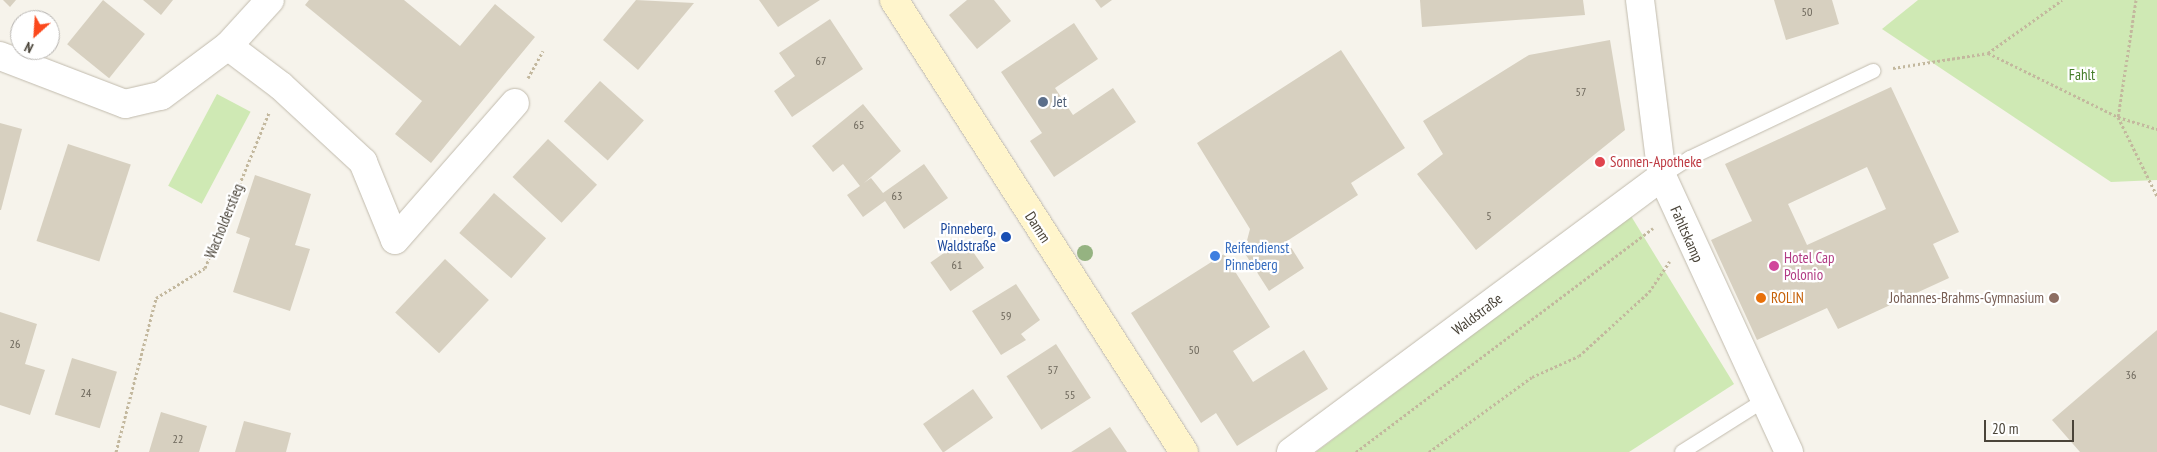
<!DOCTYPE html>
<meta charset="utf-8">
<style>
body{margin:0}
#map{position:relative;width:2157px;height:452px;overflow:hidden;background:#f6f3eb;font-family:"PT Sans Narrow",sans-serif}
div>[style]{position:absolute}
[style*='--x']{left:calc(var(--x)*1px);top:calc(var(--y)*1px);width:calc(var(--w)*1px);rotate:calc(var(--a)*1deg)}
.green>*{inset:0;background:#cfe9b4;transform-origin:0 0}
.building>*{inset:0;background:#d7d0c0;transform-origin:0 0}
.path>*{height:3px;margin-top:-1.5px;transform-origin:0;background:repeating-linear-gradient(90deg,#c3b89e 0 2.5px,transparent 0 5px)}
.roads{filter:drop-shadow(0 0 1px #c1bbad) drop-shadow(0 0 1px #c1bbad)}
.lane>*{height:14px;margin:-7px;padding:0 7px;transform-origin:7px;border-radius:7px;background:#fff}
.street>*{height:28px;margin:-14px;padding:0 14px;transform-origin:14px;border-radius:14px;background:#fff}
.secondary>*{height:28px;margin:-14px;padding:0 14px;transform-origin:14px;border-radius:14px;background:#fff5cc}
.trees>*{width:16px;height:16px;margin:-8px;border-radius:50%;background:#95b381}
.dots>*{width:14px;height:14px;translate:-50% -50%;box-sizing:border-box;border:2px solid #fff;border-radius:50%}
span{translate:-50% -50%;white-space:nowrap;text-align:center;line-height:1.15;-webkit-text-stroke:4.5px #fff;paint-order:stroke}
.number-label{font-size:12px;color:#6d675b}
.number-label span{-webkit-text-stroke-width:0}
.park-label{font-size:15px;color:#467e2a}
.service-label{font-size:15px;color:#4e5e75}
.left{translate:0 -50%;text-align:left}
.health-label{font-size:15px;color:#be3a42}
.street-label{font-size:15px;color:#4a4439}
.transit-label{font-size:15px;color:#164399}
.right{translate:-100% -50%;text-align:right}
.shop-label{font-size:15px;color:#366cbe}
.hotel-label{font-size:15px;color:#b23c85}
.food-label{font-size:15px;color:#c56008}
.education-label{font-size:15px;color:#785e54}
.north{position:absolute;left:10px;top:10px;width:50px;height:50px;box-sizing:border-box;background:#fff;border:1px solid #b7b4b0;border-radius:50%;rotate:206deg;font-size:14px;font-weight:700;line-height:20px;text-align:center;color:#4a4439}
.north::after{content:'';display:block;margin:auto;width:18px;height:22px;background:#fb491d;clip-path:polygon(50% 0,100% 100%,50% 72%,0 100%)}
.scale{position:absolute;left:1984px;top:420px;width:90px;height:22px;box-sizing:border-box;border:2px solid #4a4439;border-top:0;padding-left:6px;font-size:15px;line-height:18px;white-space:nowrap;color:#4a4439;-webkit-text-stroke:4px #fff;paint-order:stroke}
</style>
<div id="map">
<div class="green">
<div style="clip-path:polygon(1918px 0,2157px 0,2157px 180px,2111px 182px,1882px 29px)"></div>
<div style="left:217px;top:94px;width:38px;height:104px;rotate:28deg"></div>
<div style="clip-path:polygon(1631px 216px,1734px 384px,1629px 452px,1316px 452px)"></div>
</div>
<div class="building">
<div style="clip-path:polygon(3px 0,16px 0,10px 7px)"></div>
<div style="left:103px;top:0;width:54px;height:57px;rotate:39deg"></div>
<div style="clip-path:polygon(143px 0,173px 0,161px 15px)"></div>
<div style="clip-path:polygon(309px 0,404px 0,460px 46px,495px 4px,535px 37px,431px 163px,395px 134px,422px 101px,305px 5px)"></div>
<div style="clip-path:polygon(636px 0,694px 3px,638px 70px,603px 40px)"></div>
<div style="clip-path:polygon(759px 0,820px 0,778px 27px)"></div>
<div style="clip-path:polygon(967px 0,994px 0,1011px 21px,977px 49px,949px 15px)"></div>
<div style="clip-path:polygon(1095px 0,1112px 0,1101px 8px)"></div>
<div style="clip-path:polygon(1420px 0,1583px 0,1585px 15px,1422px 27px)"></div>
<div style="clip-path:polygon(1774px 0,1832px 0,1839px 24px,1786px 40px)"></div>
<div style="clip-path:polygon(830px 19px,863px 69px,792px 117px,774px 91px,795px 76px,779px 53px)"></div>
<div style="clip-path:polygon(1074px 23px,1098px 59px,1055px 88px,1073px 115px,1113px 88px,1136px 122px,1054px 177px,1030px 141px,1042px 133px,1001px 72px)"></div>
<div style="clip-path:polygon(1610px 40px,1625px 130px,1476px 250px,1417px 174px,1443px 154px,1423px 121px,1529px 55px)"></div>
<div style="clip-path:polygon(1341px 50px,1405px 148px,1351px 183px,1358px 195px,1287px 241px,1304px 268px,1269px 291px,1244px 252px,1250px 229px,1197px 143px)"></div>
<div style="left:600px;top:81px;width:59px;height:54px;rotate:42deg"></div>
<div style="clip-path:polygon(evenodd,1891px 87px,1959px 232px,1933px 244px,1949px 278px,1838px 329px,1827px 308px,1757px 340px,1711px 240px,1752px 221px,1725px 164px,1891px 87px,1867px 167px,1886px 209px,1807px 245px,1788px 204px,1867px 167px)"></div>
<div style="clip-path:polygon(863px 104px,901px 151px,864px 183px,871px 178px,883px 193px,924px 164px,948px 198px,904px 229px,885px 201px,863px 217px,847px 195px,860px 186px,843px 164px,833px 172px,812px 146px)"></div>
<div style="clip-path:polygon(0 123px,22px 129px,1px 210px,0 210px)"></div>
<div style="left:548px;top:139px;width:67px;height:52px;rotate:43deg"></div>
<div style="left:68px;top:144px;width:66px;height:102px;rotate:18deg"></div>
<div style="clip-path:polygon(255px 175px,311px 194px,295px 245px,310px 249px,290px 311px,233px 292px,250px 238px,236px 233px)"></div>
<div style="left:494px;top:193px;width:69px;height:53px;rotate:41deg"></div>
<div style="left:964px;top:239px;width:35px;height:41px;rotate:55deg"></div>
<div style="clip-path:polygon(1224px 254px,1270px 327px,1233px 351px,1253px 382px,1304px 350px,1328px 389px,1237px 446px,1216px 413px,1201px 423px,1131px 313px)"></div>
<div style="left:445px;top:259px;width:60px;height:73px;rotate:43deg"></div>
<div style="clip-path:polygon(1016px 284px,1040px 320px,1021px 334px,1026px 340px,1001px 355px,972px 311px)"></div>
<div style="clip-path:polygon(0 312px,37px 324px,25px 364px,45px 370px,30px 415px,0 405px)"></div>
<div style="clip-path:polygon(2157px 330px,2157px 452px,2080px 452px,2052px 420px)"></div>
<div style="left:1056px;top:344px;width:64px;height:59px;rotate:57deg"></div>
<div style="left:72px;top:358px;width:47px;height:59px;rotate:17deg"></div>
<div style="left:973px;top:389px;width:35px;height:61px;rotate:55deg"></div>
<div style="clip-path:polygon(161px 412px,207px 426px,199px 452px,149px 452px)"></div>
<div style="clip-path:polygon(244px 421px,291px 433px,286px 452px,235px 452px)"></div>
<div style="clip-path:polygon(1110px 427px,1127px 452px,1071px 452px)"></div>
</div>
<div class="path">
<div style="--x:2136;--y:0;--w:118;--a:98.7"></div>
<div style="--x:2118;--y:117;--w:41;--a:17.1"></div>
<div style="--x:1988;--y:53;--w:145;--a:26.2"></div>
<div style="--x:2118;--y:117;--w:88;--a:63.7"></div>
<div style="--x:1893;--y:68;--w:96;--a:-9"></div>
<div style="--x:1988;--y:53;--w:91;--a:-35.6"></div>
<div style="--x:528;--y:78;--w:31;--a:-61"></div>
<div style="--x:116;--y:452;--w:159;--a:-75.4"></div>
<div style="--x:156;--y:298;--w:57;--a:-31.5"></div>
<div style="--x:205;--y:268;--w:168;--a:-67.6"></div>
<div style="--x:1356;--y:452;--w:372;--a:-37"></div>
<div style="--x:1429;--y:452;--w:127;--a:-36.1"></div>
<div style="--x:1532;--y:377;--w:51;--a:-24.1"></div>
<div style="--x:1579;--y:356;--w:95;--a:-42.4"></div>
<div style="--x:1649;--y:292;--w:37;--a:-56"></div>
</div>
<div class="roads">
<div class="lane">
<div style="--x:1662;--y:176;--w:33;--a:-33"></div>
<div style="--x:1690;--y:158;--w:203;--a:-25.4"></div>
<div style="--x:1682;--y:452;--w:96;--a:-32.2"></div>
</div>
<div class="street">
<div style="--x:1640;--y:0;--w:177;--a:82.9"></div>
<div style="--x:1662;--y:176;--w:304;--a:65.3"></div>
<div style="--x:228;--y:46;--w:66;--a:37"></div>
<div style="--x:281;--y:86;--w:112;--a:42.8"></div>
<div style="--x:363;--y:162;--w:84;--a:67.7"></div>
<div style="--x:395;--y:240;--w:182;--a:-48.8"></div>
<div style="--x:0;--y:56;--w:134;--a:21"></div>
<div style="--x:125;--y:104;--w:37;--a:-13"></div>
<div style="--x:161;--y:96;--w:84;--a:-36.7"></div>
<div style="--x:228;--y:46;--w:62;--a:-47.6"></div>
<div style="--x:1291;--y:452;--w:462;--a:-36.6"></div>
</div>
<div class="secondary">
<div style="--x:894;--y:0;--w:537;--a:57.32"></div>
</div>
</div>
<div class="trees">
<div style="left:1085px;top:253px"></div>
</div>
<div class="dots">
<div style="left:1043px;top:102px;background:#5c6f8a"></div>
<div style="left:1600px;top:162px;background:#e0444e"></div>
<div style="left:1006px;top:237px;background:#1a4fb4"></div>
<div style="left:1215px;top:256px;background:#3f7fe0"></div>
<div style="left:1774px;top:266px;background:#d1479c"></div>
<div style="left:1761px;top:298px;background:#e8710a"></div>
<div style="left:2054px;top:298px;background:#8d6e63"></div>
</div>
<div class="number-label">
<span style="left:1807px;top:12px">50</span>
<span style="left:821px;top:61px">67</span>
<span style="left:1581px;top:92px">57</span>
<span style="left:859px;top:125px">65</span>
<span style="left:897px;top:196px">63</span>
<span style="left:1489px;top:216px">5</span>
<span style="left:957px;top:265px">61</span>
<span style="left:1006px;top:316px">59</span>
<span style="left:15px;top:344px">26</span>
<span style="left:1194px;top:350px">50</span>
<span style="left:1053px;top:370px">57</span>
<span style="left:2131px;top:375px">36</span>
<span style="left:86px;top:393px">24</span>
<span style="left:1070px;top:395px">55</span>
<span style="left:178px;top:439px">22</span>
</div>
<div class="park-label">
<span style="left:2082px;top:75px">Fahlt</span>
</div>
<div class="service-label">
<span class="left" style="left:1053px;top:102px">Jet</span>
</div>
<div class="health-label">
<span class="left" style="left:1610px;top:162px">Sonnen-Apotheke</span>
</div>
<div class="street-label">
<span style="left:224px;top:221px;rotate:-68deg">Wacholderstieg</span>
<span style="left:1038px;top:227px;rotate:57deg">Damm</span>
<span style="left:1687px;top:234px;rotate:66deg">Fahltskamp</span>
<span style="left:1477px;top:314px;rotate:-37deg">Waldstraße</span>
</div>
<div class="transit-label">
<span class="right" style="left:996px;top:237px">Pinneberg,<br>Waldstraße</span>
</div>
<div class="shop-label">
<span class="left" style="left:1225px;top:256px">Reifendienst<br>Pinneberg</span>
</div>
<div class="hotel-label">
<span class="left" style="left:1784px;top:266px">Hotel Cap<br>Polonio</span>
</div>
<div class="food-label">
<span class="left" style="left:1771px;top:298px">ROLIN</span>
</div>
<div class="education-label">
<span class="right" style="left:2044px;top:298px">Johannes-Brahms-Gymnasium</span>
</div>
<div class="north">N</div>
<div class="scale">20 m</div>
</div>
